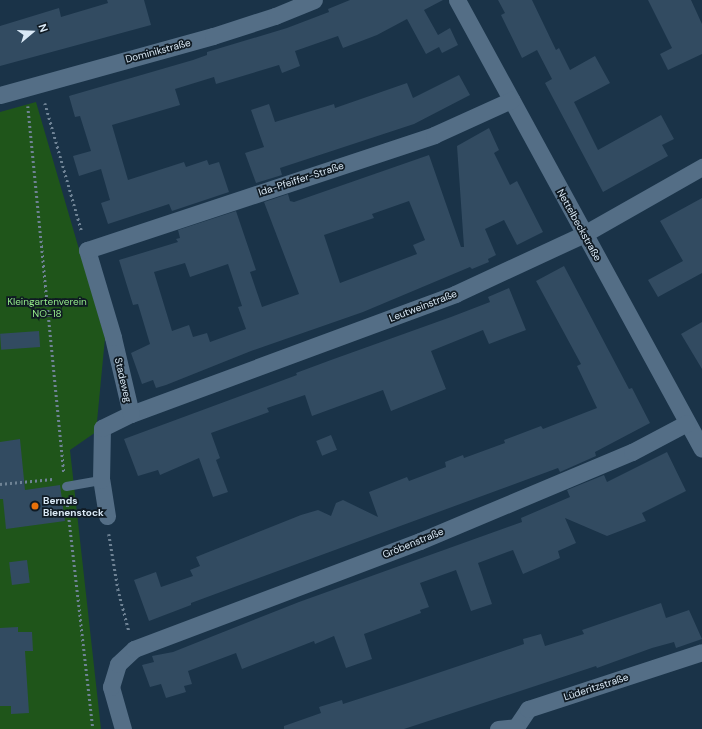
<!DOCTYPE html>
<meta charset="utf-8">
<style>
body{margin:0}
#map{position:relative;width:702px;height:729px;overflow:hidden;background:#1a3348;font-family:"DM Sans",sans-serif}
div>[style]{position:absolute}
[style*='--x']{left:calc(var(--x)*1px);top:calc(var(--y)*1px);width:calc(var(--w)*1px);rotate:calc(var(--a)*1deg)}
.green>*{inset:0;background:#1f551a}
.building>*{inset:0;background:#324b61;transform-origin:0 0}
.path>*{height:2.5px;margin-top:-1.25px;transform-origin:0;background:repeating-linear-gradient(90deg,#6f8395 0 2px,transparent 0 5px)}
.lane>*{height:9px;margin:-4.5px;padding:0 4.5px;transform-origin:4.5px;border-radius:4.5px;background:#546e86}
.street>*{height:17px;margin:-8.5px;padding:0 8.5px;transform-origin:8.5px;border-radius:8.5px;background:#546e86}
.dots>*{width:11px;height:11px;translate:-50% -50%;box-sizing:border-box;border:2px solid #0f1a23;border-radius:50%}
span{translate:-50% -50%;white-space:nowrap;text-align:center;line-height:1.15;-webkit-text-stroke:3.5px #0f1a23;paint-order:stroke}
.street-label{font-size:10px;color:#dae9f6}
.park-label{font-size:10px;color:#94e98a}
.poi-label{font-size:10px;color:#dae9f6;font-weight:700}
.left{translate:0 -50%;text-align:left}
.north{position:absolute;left:12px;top:12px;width:40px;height:40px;-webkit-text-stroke:3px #0f1a23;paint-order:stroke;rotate:71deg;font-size:11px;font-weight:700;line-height:16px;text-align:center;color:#dae9f6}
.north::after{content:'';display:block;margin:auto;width:14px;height:18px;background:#dae9f6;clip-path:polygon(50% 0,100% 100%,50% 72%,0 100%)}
</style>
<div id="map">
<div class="green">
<div style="clip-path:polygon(36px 102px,105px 338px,96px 432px,70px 450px,101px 729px,0 729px,0 112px)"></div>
</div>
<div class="building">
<div style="clip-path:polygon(107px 0,144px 0,151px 25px,0 66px,0 26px,59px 8px,61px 17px,108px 3px)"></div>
<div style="clip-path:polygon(350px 0,443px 0,424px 10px,438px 35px,450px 28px,458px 45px,442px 53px,439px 47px,426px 54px,407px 19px,377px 35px,343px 48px,338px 36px,295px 51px,300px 66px,282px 73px,279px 65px,216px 84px,214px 77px,175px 89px,180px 105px,112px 125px,128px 180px,184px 162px,186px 167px,207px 160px,209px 165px,219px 162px,229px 192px,172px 211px,169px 204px,108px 224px,101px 203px,110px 200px,101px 169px,79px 176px,73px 156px,91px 151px,80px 116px,75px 117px,69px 96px,193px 60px,207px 55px,207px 52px,287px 28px,329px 12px,328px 9px)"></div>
<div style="clip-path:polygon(498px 0,532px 0,556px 50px,559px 48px,570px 70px,595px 56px,610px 83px,574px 102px,598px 150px,661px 115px,674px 139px,662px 145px,668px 156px,603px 192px,545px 83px,552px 79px,537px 50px,522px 58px,501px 15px,505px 13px)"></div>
<div style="clip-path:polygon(648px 0,691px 0,702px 24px,702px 54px,668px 70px,660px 54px,672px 48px)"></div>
<div style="clip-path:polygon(459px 75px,470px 95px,414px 124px,280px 168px,282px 175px,256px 183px,245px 153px,264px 147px,251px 110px,269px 104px,275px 122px,334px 104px,335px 108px,407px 83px,413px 98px)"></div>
<div style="clip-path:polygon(evenodd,489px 128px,499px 150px,494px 153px,510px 185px,517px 181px,543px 232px,517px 245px,504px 220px,485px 229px,496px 255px,488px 259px,489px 262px,472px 269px,470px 267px,363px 312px,251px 351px,166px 385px,156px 388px,153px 380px,142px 384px,131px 353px,150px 344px,138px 304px,133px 305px,119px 260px,178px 242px,176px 239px,180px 238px,178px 230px,236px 211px,256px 270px,250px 272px,262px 307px,299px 294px,264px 202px,288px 194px,290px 201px,294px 202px,429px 155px,461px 247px,464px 247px,457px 146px,489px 128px,409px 201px,425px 240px,413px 245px,417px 254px,340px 283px,324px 235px,374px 218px,372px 214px,409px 201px,489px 128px,185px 263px,190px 277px,228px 264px,242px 306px,238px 307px,246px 329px,210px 342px,207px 333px,193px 337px,189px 325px,172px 331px,154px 272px,185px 263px)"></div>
<div style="clip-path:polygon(702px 198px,702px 273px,658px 297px,648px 280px,683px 261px,660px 221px)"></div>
<div style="clip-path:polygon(564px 266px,629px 389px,632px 388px,650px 423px,595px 452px,596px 456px,560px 472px,558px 468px,191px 603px,191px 605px,149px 621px,134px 580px,156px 572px,161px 587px,193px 576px,190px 570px,200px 566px,196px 557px,301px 515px,318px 510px,331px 516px,336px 503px,343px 500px,378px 517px,369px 492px,407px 477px,409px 481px,446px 467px,445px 462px,463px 455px,464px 458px,505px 443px,504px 440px,541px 426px,543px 429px,597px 408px,577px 366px,581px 364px,536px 281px)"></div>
<div style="clip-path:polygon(509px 288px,526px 330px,489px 344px,483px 330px,431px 351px,446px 389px,391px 411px,383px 390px,312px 416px,305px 395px,267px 408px,269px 412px,211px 433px,220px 458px,216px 460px,228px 492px,213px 497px,199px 458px,160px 475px,158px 470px,138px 476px,124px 439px,297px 375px,296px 373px,331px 360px,451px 317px,490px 302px,488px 297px)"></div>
<div style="clip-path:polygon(702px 322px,702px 369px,681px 334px)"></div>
<div style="left:39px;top:331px;width:16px;height:39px;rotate:86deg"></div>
<div style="left:331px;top:435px;width:16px;height:16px;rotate:68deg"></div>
<div style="clip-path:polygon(20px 439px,25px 490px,60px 485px,65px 521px,6px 529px,3px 499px,0 499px,0 442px)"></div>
<div style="clip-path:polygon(667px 452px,686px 491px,642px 513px,646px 521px,607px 536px,565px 518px,576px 543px,558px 551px,560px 558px,523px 574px,513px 550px,478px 563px,492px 604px,471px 611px,456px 570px,420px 583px,429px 607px,420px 610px,421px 613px,364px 634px,372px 659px,346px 668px,334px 636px,315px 644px,314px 641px,242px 669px,236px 653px,188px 671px,192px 684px,184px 686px,186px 692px,166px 698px,161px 684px,150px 687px,142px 665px,154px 662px,152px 656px,173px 652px,299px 602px,522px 522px,521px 518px,570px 497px,567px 490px,604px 475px,607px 482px)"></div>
<div style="left:27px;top:560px;width:23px;height:18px;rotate:83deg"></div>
<div style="clip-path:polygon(661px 603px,666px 618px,689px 610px,702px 639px,676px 648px,674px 642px,652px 648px,597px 668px,596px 666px,404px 729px,284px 729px,284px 726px,321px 713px,319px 707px,342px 700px,343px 704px,405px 684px,524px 644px,523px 639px,541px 634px,545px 646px,584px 634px,582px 630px)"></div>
<div style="clip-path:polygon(18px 627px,18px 632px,32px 632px,33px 651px,25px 651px,29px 713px,11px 714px,11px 706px,0 706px,0 628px)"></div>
</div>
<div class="path">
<div style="--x:45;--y:103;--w:134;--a:74"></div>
<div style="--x:28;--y:106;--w:368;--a:84.4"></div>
<div style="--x:0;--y:484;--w:53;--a:-5.4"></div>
<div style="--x:67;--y:500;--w:230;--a:83.5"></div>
<div style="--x:109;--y:534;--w:56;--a:80.7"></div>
<div style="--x:118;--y:589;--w:43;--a:75.3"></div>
</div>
<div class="lane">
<div style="--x:66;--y:486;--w:36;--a:-10"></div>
</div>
<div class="street">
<div style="--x:457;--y:0;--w:511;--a:61.38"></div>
<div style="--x:0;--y:95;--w:221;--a:-15.5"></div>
<div style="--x:213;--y:36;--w:65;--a:-17.9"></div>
<div style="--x:275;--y:16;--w:42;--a:-22.3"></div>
<div style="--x:131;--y:414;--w:346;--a:-20.3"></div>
<div style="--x:455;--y:294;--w:142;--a:-24.9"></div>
<div style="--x:584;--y:234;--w:136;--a:-29.6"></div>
<div style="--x:107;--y:516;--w:36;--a:-99"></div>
<div style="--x:101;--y:480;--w:52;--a:-88.9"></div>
<div style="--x:102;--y:428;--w:32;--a:-26"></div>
<div style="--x:131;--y:414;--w:79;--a:-103.2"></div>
<div style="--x:113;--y:337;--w:91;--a:-106.6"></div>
<div style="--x:87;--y:250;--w:366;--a:-18.3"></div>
<div style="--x:434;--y:135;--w:85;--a:-24.4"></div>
<div style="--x:516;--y:727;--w:22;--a:-56"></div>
<div style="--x:528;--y:709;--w:183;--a:-18.1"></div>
<div style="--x:123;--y:729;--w:44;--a:-105.9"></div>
<div style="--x:111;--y:687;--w:24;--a:-73"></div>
<div style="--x:118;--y:664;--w:22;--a:-43"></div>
<div style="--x:134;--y:649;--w:306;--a:-20.7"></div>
<div style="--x:420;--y:541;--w:230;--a:-22.8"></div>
<div style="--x:632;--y:452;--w:62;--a:-27.8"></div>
<div style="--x:498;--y:729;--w:18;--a:-6"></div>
</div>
<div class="dots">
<div style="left:35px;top:506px;background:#e8710a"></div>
</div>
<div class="street-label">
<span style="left:158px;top:51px;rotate:-15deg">Dominikstraße</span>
<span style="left:301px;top:179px;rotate:-18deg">Ida-Pfeiffer-Straße</span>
<span style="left:579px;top:225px;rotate:61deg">Nettelbeckstraße</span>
<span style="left:423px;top:306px;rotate:-21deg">Leutweinstraße</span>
<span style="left:123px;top:380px;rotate:77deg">Stadeweg</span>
<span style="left:413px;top:543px;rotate:-22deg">Gröbenstraße</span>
<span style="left:596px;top:687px;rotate:-18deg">Lüderitzstraße</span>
</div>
<div class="park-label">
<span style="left:47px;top:307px">Kleingartenverein<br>NO-18</span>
</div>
<div class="poi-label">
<span class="left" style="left:43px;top:506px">Bernds<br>Bienenstock</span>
</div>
<div class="north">N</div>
</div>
